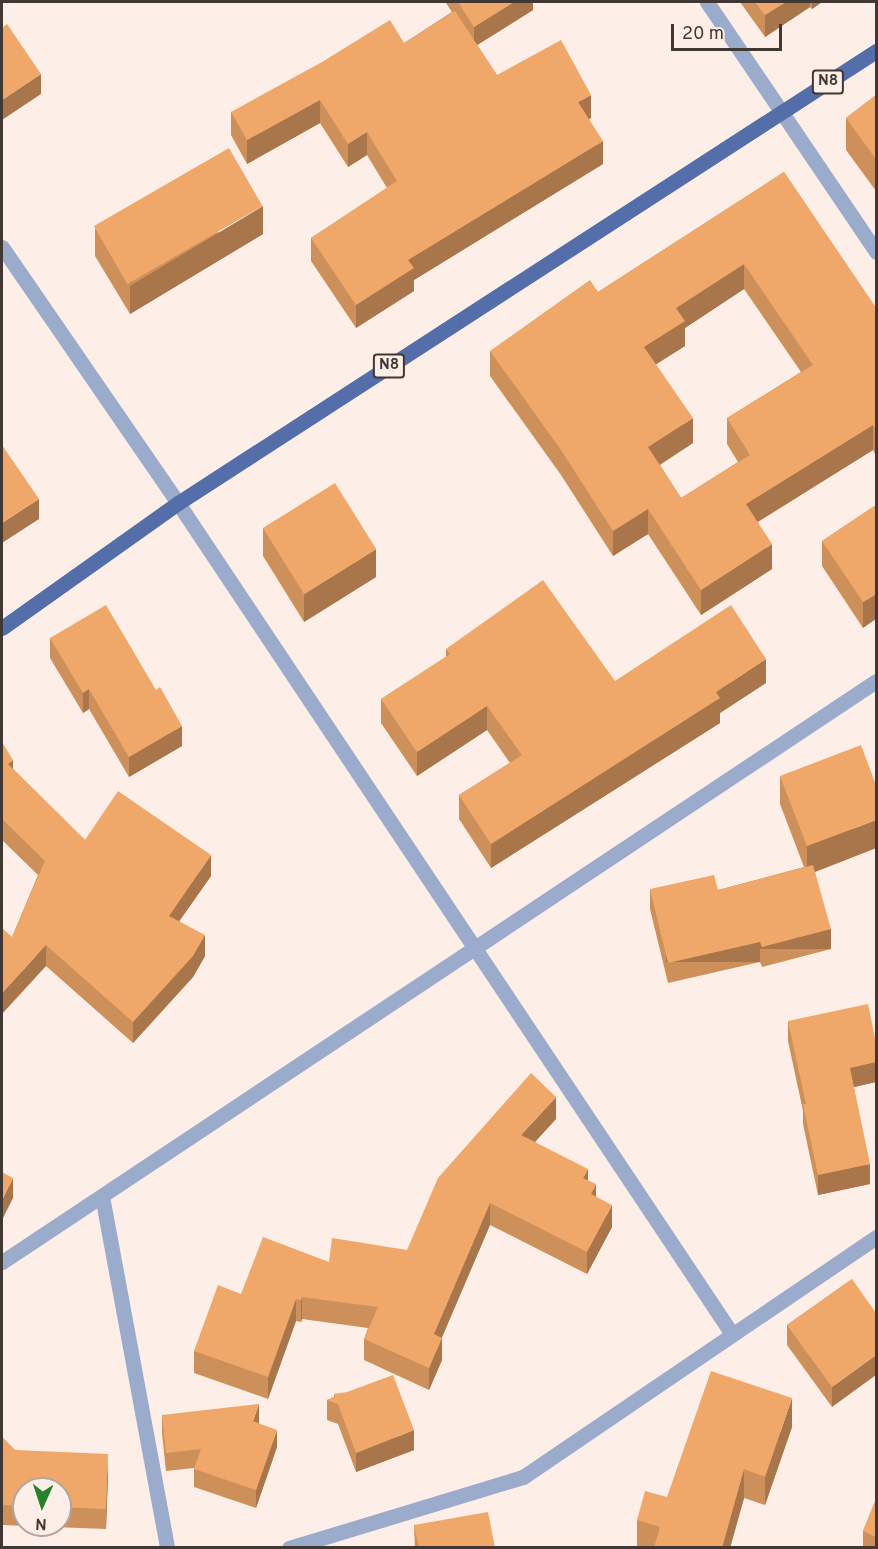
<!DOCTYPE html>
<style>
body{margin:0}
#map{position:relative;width:878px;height:1549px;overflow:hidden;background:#fdefe8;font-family:Overpass,sans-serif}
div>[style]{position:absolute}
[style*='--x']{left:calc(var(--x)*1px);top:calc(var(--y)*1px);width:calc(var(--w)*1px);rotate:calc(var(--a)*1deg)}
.street>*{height:15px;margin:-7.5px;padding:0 7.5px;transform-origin:7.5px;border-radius:7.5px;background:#9babcc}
.primary>*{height:15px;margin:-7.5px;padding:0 7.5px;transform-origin:7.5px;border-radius:7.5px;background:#536ea9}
.wall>*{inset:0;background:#ce905b}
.shaded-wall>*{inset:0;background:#a8764a;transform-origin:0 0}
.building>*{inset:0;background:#f0a86a;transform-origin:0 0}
span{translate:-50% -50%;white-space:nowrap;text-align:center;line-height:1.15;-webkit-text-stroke:5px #fdefe8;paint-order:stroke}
.shield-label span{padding:2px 4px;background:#fdefe8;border:2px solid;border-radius:4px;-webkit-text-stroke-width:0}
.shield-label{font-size:15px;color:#413833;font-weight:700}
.frame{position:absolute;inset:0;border:3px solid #413833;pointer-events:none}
.north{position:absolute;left:12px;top:1477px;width:60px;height:60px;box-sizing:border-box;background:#fdefe8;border:2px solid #b2a6a0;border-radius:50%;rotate:183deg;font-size:16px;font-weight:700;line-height:24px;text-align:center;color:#413833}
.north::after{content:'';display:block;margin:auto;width:21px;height:27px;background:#28802e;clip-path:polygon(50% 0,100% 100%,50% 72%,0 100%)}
.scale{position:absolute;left:671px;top:24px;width:111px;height:27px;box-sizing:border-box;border:3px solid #413833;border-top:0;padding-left:8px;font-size:18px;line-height:21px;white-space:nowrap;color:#413833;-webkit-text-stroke:4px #fdefe8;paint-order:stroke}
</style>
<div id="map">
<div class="street">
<div style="--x:707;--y:2;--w:302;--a:55.9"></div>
<div style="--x:2;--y:247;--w:311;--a:55.5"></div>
<div style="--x:178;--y:503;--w:999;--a:56.31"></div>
<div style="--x:102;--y:1196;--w:358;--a:79.5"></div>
<div style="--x:2;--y:1262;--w:1049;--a:-33.61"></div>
<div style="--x:289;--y:1548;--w:245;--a:-16.9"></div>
<div style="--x:523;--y:1477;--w:427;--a:-34.2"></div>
</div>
<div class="primary">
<div style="--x:2;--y:628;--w:216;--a:-35.4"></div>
<div style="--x:178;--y:503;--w:832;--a:-32.93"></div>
</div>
<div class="wall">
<div style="clip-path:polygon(446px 2px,533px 2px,533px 10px,477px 45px,497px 75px,591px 118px,589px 119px,603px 164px,414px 280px,414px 291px,356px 328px,311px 261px,311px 238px,387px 188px,367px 155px,348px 167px,320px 123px,247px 164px,231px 135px,231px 112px,404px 43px,452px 12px,446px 3px)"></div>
<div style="clip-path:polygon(740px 2px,822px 2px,812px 9px,810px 7px,765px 37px)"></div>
<div style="clip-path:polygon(876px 95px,876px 191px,846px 150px,846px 118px)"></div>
<div style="clip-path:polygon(evenodd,784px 172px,876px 308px,876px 456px,873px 450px,758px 522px,772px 569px,701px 615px,648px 534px,613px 556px,561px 475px,490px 376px,490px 351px,598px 292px,784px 172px,744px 289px,801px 372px,727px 418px,727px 444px,738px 462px,681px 498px,660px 465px,693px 443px,656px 364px,685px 346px,685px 328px,744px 289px)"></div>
<div style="clip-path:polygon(95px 228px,263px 234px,130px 314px,95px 256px)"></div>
<div style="clip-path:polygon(876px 505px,863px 628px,822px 566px,822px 541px)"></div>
<div style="clip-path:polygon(263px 528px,376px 577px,304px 622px,263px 556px)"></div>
<div style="clip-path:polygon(50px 638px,156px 690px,182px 746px,129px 777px,89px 709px,83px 713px,50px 658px)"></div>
<div style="clip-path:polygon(446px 649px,615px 681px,766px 683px,720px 713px,720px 723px,491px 868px,459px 819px,459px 795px,510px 763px,487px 730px,417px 776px,381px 723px,381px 699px,446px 657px)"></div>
<div style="clip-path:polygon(2px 742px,13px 769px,85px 840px,211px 876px,179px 921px,205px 956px,193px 977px,133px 1043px,46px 966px,12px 937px,38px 875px,2px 840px)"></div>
<div style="clip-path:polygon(780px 776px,876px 848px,815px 872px,831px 949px,762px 967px,760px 962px,668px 983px,650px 909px,650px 889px,718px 890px,804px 867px,780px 804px)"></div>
<div style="clip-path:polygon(788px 1021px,876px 1043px,876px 1082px,854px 1087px,870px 1184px,818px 1195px,803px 1124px,803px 1111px,788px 1041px)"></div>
<div style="clip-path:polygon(556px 1119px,535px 1142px,588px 1180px,612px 1227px,587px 1274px,490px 1225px,442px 1337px,442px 1360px,429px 1390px,364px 1360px,364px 1339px,368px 1328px,302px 1319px,301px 1322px,296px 1321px,268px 1399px,194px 1373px,194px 1351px,241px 1294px,329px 1262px,407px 1250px)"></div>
<div style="clip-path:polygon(852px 1279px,832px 1407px,787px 1345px,787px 1325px)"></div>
<div style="clip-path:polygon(334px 1394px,414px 1450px,356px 1472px,338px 1424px,327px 1420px,327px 1400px,334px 1397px)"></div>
<div style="clip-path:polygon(162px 1415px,259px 1422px,259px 1423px,277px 1447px,256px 1508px,194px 1487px,194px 1468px,166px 1471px,162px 1433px)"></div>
<div style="clip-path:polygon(792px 1427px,765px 1505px,744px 1498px,730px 1548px,637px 1548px,637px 1520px,667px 1497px)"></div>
<div style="clip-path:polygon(evenodd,2px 1437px,15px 1450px,108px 1474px,106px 1529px,2px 1525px,2px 1437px,24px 1489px,60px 1489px,60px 1525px,24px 1525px,24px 1489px)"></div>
<div style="clip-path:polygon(876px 1499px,876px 1548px,863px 1548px,863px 1531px)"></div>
<div style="clip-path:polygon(414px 1525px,495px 1548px,415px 1548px)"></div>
</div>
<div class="shaded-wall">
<div style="clip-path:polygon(514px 2px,533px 2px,533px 10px,474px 47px,474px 27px)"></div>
<div style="clip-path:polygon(786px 2px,810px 2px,810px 7px,765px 37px,765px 15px)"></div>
<div style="clip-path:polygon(812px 2px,822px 2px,812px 9px)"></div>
<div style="clip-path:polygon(41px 74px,41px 94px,2px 120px,2px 100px)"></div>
<div style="clip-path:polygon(591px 95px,591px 118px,578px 125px,578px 102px)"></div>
<div style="clip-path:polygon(320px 100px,320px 123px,247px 164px,247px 140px)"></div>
<div style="clip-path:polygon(367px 132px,367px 155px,348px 167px,348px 144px)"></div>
<div style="clip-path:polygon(603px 141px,603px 164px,414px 280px,414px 291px,356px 328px,356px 305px,408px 260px)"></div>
<div style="clip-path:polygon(263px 206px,263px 234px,130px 314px,130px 286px)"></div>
<div style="clip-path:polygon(744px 264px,744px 289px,685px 328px,685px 346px,644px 372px,644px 347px,676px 308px)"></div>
<div style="clip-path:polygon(693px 418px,693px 443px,648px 472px,648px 447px)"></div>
<div style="clip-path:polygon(873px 425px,873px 450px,746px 529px,746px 504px)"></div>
<div style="clip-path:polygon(39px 499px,39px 519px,2px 543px,2px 523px)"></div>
<div style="clip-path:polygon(648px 509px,648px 534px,613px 556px,613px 531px)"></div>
<div style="clip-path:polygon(772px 544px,772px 569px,701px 615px,701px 590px)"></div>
<div style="clip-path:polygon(376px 549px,376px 577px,304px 622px,304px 594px)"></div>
<div style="clip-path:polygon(876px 594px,876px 619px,863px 628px,863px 602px)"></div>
<div style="clip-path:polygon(766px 659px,766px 683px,720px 713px,720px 723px,491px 868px,491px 844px,716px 692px)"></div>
<div style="clip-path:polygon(89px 689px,89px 709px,83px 713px,83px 693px)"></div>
<div style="clip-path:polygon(487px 706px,487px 730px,417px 776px,417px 752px)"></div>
<div style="clip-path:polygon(182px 726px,182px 746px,129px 777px,129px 757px)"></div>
<div style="clip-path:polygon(13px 760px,13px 781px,8px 764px)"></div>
<div style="clip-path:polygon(876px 820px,876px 848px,807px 875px,807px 846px)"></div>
<div style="clip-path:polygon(211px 855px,211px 876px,169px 936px,169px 916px)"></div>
<div style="left:831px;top:929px;width:20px;height:71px;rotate:90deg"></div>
<div style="clip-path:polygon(205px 935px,205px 956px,193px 977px,133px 1043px,133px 1022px)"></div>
<div style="left:760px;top:942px;width:20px;height:94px;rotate:90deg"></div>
<div style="clip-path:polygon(46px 945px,46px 966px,2px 1014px,2px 993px)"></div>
<div style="clip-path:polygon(876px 1062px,876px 1082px,850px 1088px,850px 1068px)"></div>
<div style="clip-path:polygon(556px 1097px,556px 1119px,521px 1157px,521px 1135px)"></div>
<div style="clip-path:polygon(870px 1164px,870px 1184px,818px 1195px,818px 1175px)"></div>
<div style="clip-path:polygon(588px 1169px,588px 1190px,583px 1178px)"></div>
<div style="clip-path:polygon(13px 1178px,13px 1198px,2px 1220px,2px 1200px)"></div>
<div style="clip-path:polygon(596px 1184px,596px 1206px,591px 1194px)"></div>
<div style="clip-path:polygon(490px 1203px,490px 1225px,434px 1356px,434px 1334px)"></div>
<div style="clip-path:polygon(612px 1205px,612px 1227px,587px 1274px,587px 1252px)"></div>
<div style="clip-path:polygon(302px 1297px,302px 1319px,301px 1322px,301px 1300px)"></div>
<div style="clip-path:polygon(296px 1299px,296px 1321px,268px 1399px,268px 1377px)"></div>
<div style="clip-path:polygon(442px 1338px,442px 1360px,429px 1390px,429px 1368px)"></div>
<div style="clip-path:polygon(876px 1355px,876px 1375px,832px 1407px,832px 1387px)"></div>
<div style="clip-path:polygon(792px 1398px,792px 1427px,765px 1505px,765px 1477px)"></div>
<div style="clip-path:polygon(259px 1404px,259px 1422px,253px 1439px,253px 1421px)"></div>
<div style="clip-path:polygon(277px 1430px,277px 1447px,256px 1508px,256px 1490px)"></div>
<div style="clip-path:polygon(414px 1430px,414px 1450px,356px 1472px,356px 1453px)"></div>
<div style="clip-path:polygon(108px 1454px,108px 1474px,106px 1529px,106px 1509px)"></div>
<div style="clip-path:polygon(744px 1469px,744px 1498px,730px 1548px,722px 1548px)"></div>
</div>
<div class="building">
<div style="clip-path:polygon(458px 2px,514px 2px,474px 27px)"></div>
<div style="clip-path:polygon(755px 2px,786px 2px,765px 15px)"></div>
<div style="clip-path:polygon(455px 11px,497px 75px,561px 40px,591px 95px,578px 102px,603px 141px,408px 260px,414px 268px,356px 305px,311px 238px,397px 181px,367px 132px,348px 144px,320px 100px,247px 140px,231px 112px,322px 62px,390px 20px,404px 43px)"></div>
<div style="clip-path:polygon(7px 24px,41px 74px,2px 100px,2px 28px)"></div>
<div style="clip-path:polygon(876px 95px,876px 159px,846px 118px)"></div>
<div style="left:229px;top:148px;width:67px;height:156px;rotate:60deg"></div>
<div style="clip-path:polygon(evenodd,784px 172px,876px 308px,876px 430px,873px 425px,746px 504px,772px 544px,701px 590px,648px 509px,613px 531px,561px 450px,490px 351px,590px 280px,598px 292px,784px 172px,744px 264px,813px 365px,727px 418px,750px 455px,681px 498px,648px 447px,693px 418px,644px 347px,685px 321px,676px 308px,744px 264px)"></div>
<div style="clip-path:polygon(2px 445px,39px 499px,2px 523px)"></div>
<div style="left:335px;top:483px;width:78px;height:85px;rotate:58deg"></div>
<div style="clip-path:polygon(876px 505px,876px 594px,863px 602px,822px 541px)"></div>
<div style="clip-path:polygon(543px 580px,615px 681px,731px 605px,766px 659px,716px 692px,720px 698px,491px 844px,459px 795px,522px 755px,487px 706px,417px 752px,381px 699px,450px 654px,446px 649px)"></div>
<div style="clip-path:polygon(106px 605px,156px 690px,160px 687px,182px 726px,129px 757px,89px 689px,83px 693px,50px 638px)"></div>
<div style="clip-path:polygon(2px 742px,13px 760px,8px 764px,85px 840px,118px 791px,211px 855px,169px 916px,205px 935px,193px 956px,133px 1022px,46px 945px,2px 993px,2px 928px,12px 937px,45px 861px,2px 819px)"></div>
<div style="clip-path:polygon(861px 745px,876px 785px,876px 820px,807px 846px,780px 776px)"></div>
<div style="clip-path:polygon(813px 865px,831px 929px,762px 947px,760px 942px,668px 963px,650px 889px,714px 875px,718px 890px)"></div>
<div style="clip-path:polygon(868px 1004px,876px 1043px,876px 1062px,850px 1068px,870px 1164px,818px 1175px,803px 1104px,806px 1104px,788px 1021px)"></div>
<div style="clip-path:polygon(531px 1073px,556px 1097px,521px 1135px,588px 1169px,583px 1178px,596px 1184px,591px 1194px,612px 1205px,587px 1252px,490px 1203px,434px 1334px,442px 1338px,429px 1368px,364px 1339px,378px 1307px,302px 1297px,301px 1300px,296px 1299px,268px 1377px,194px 1351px,218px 1285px,241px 1294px,263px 1237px,329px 1262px,332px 1238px,407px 1250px,438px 1178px)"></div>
<div style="clip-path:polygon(2px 1172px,13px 1178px,2px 1200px)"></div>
<div style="clip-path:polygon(852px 1279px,876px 1313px,876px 1355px,832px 1387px,787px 1325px)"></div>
<div style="clip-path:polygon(711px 1371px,792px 1398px,765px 1477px,744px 1469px,722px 1548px,654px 1548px,660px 1527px,637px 1520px,645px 1491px,667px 1497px)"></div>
<div style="clip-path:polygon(393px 1375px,414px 1430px,356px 1453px,338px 1404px,327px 1400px,335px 1397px,334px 1394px,347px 1392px)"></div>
<div style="clip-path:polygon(259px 1404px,253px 1421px,277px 1430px,256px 1490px,194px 1469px,201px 1449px,166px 1453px,162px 1415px)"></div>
<div style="clip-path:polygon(2px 1437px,15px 1450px,108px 1454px,106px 1509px,60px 1507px,60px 1489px,24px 1489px,24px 1506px,2px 1505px)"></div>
<div style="clip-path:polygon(876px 1499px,876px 1537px,863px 1531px)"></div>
<div style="clip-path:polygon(488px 1512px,495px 1548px,419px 1548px,414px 1525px)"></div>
</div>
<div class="shield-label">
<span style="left:828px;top:82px">N8</span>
<span style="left:389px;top:366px">N8</span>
</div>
<div class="frame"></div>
<div class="north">N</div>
<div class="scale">20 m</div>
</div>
